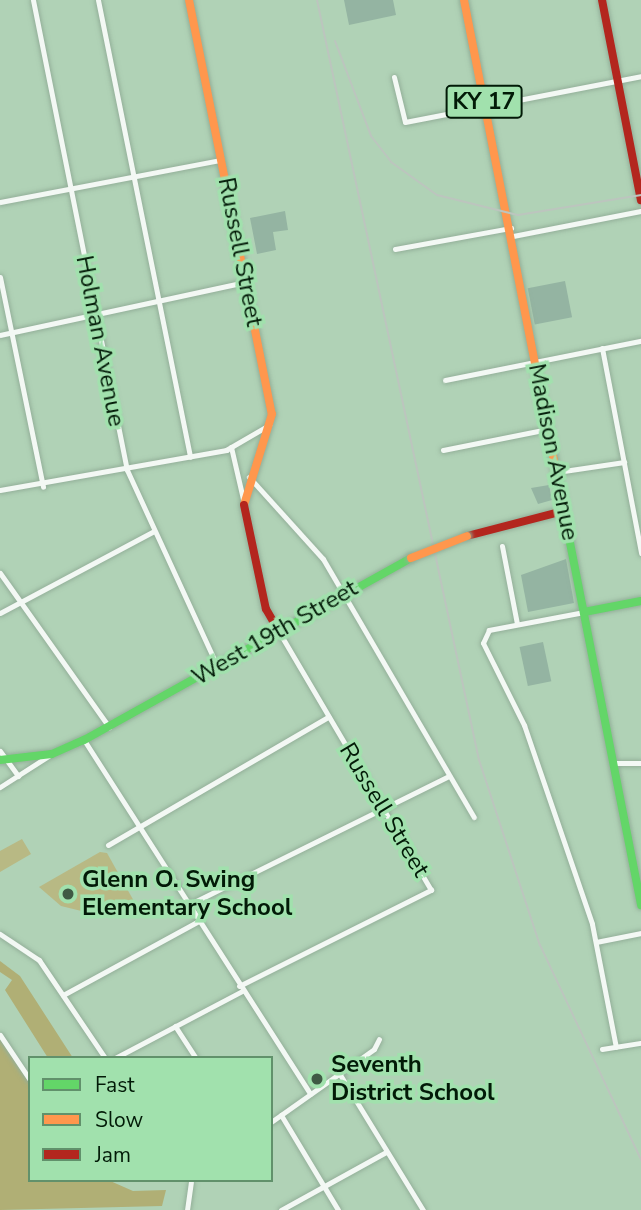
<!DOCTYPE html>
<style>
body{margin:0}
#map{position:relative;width:641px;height:1210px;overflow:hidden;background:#b0d2b6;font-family:"Nunito Sans",sans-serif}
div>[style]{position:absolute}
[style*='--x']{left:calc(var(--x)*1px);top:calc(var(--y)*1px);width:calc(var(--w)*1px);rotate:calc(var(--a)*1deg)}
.green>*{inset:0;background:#b8b984}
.forest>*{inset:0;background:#b0af75}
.building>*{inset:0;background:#94b4a2;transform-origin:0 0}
.roads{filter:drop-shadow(0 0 2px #93af99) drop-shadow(0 0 2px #93af99)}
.street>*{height:5px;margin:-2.5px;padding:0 2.5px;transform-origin:2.5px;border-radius:2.5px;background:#f3f8f4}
.fast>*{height:8px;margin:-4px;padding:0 4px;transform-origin:4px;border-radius:4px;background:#63d668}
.slow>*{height:8px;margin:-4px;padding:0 4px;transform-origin:4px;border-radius:4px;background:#ff974d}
.jam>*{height:8px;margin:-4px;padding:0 4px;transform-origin:4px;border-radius:4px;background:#b3261e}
.rail>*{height:2px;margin:-1px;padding:0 1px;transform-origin:1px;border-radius:1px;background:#bcc5be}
.bridges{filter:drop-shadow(0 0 2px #93af99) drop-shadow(0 0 2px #93af99)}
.slow-bridge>*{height:8px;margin:-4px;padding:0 4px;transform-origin:4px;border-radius:4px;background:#ff974d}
.dots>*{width:19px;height:19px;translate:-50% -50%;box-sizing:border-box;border:4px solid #a1e1ad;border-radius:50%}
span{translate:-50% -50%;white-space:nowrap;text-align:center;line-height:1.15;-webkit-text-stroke:7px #a1e1ad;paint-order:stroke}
.shield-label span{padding:2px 5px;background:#a1e1ad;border:2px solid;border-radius:5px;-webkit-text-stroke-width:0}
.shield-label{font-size:23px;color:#021a07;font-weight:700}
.street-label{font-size:24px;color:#021a07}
.poi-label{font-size:24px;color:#021a07;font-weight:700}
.left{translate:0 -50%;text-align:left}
.legend{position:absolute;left:28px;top:1056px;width:245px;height:126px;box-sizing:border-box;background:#a1e1ad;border:2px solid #61916b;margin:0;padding:9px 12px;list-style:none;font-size:21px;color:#021a07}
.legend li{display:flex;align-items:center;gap:14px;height:35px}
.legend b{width:35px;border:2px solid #61916b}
</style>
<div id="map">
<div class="green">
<div style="clip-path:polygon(22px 839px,31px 854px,0 872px,0 851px)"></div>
<div style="clip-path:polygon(100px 852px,107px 853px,140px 912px,110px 918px,61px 906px,39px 887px)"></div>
</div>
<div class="forest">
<div style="clip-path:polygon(0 961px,20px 976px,73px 1058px,48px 1058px,5px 990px,12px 980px,0 972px)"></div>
<div style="clip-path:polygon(0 1035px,30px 1080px,30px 1180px,108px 1180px,133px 1191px,166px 1190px,162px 1206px,0 1210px)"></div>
</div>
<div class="building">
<div style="clip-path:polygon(344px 0,393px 0,396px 15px,349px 25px)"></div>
<div style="clip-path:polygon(285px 211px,288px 230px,273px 232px,276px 250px,257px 254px,250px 218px)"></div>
<div style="left:565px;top:281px;width:37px;height:38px;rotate:79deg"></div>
<div style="clip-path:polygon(549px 485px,552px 500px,538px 504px,531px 488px)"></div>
<div style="clip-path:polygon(566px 559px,574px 603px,528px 612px,521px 575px)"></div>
<div style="left:543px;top:642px;width:40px;height:24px;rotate:78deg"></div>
</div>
<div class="roads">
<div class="street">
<div style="--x:33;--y:0;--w:479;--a:78.7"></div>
<div style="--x:127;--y:470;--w:216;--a:65.3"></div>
<div style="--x:98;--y:0;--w:466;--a:78.6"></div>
<div style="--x:394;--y:77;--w:46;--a:76.3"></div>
<div style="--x:405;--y:122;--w:240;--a:-11"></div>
<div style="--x:0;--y:202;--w:225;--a:-10.8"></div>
<div style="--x:513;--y:236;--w:130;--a:-11.1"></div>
<div style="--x:395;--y:249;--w:118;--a:-10.3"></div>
<div style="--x:0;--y:277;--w:214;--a:78.4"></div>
<div style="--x:0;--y:335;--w:252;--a:-12.2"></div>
<div style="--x:602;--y:348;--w:209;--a:79.2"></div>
<div style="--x:445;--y:380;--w:200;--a:-11.3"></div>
<div style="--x:231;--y:447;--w:53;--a:77"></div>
<div style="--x:443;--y:450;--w:107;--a:-11.3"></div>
<div style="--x:557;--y:472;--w:68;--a:-8.5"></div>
<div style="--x:249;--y:477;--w:110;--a:47.9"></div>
<div style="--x:323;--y:559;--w:299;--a:59.7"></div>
<div style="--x:0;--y:490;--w:230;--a:-10"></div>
<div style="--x:226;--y:450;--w:50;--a:-30.2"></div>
<div style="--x:502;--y:546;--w:79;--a:79.1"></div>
<div style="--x:0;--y:573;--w:189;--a:54.7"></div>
<div style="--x:584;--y:612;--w:97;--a:169.3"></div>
<div style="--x:489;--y:630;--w:14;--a:115"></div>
<div style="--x:483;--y:643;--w:92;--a:63.4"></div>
<div style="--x:524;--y:725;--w:210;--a:71.1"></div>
<div style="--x:592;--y:924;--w:125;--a:79"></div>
<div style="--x:0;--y:613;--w:174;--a:-28"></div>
<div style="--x:84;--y:740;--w:420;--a:57.4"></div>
<div style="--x:0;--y:751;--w:31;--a:54"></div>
<div style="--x:614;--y:763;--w:27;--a:0"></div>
<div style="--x:0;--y:787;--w:59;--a:-32.6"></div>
<div style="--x:108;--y:845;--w:255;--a:-30.2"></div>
<div style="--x:188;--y:905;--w:291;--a:-26.3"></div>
<div style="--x:0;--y:934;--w:47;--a:33.7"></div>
<div style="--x:39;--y:960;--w:118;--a:56"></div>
<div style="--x:596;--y:942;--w:46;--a:-11.3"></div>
<div style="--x:239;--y:986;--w:215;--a:-26.6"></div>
<div style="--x:431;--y:890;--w:302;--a:-120.5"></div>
<div style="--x:63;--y:995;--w:153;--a:-28.6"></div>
<div style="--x:175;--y:1026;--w:38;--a:57"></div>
<div style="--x:0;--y:1035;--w:54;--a:56.3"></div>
<div style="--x:602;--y:1049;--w:39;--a:-9"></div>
<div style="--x:115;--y:1058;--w:144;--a:-27.8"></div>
<div style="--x:339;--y:1073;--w:161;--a:58.5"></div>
<div style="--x:281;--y:1115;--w:111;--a:59"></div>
<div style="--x:271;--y:1122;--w:126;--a:-35.3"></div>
<div style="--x:374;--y:1049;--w:11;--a:-63"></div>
<div style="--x:187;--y:1210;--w:28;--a:-82"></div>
<div style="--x:281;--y:1210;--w:120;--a:-28.9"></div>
</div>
<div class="fast">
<div style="--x:562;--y:502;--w:411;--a:78.9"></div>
<div style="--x:584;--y:612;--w:58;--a:-10.9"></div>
<div style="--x:0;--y:760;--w:52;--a:-6.6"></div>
<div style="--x:52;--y:754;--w:35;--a:-24"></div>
<div style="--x:84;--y:740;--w:374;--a:-29.1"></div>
</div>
<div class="slow">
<div style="--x:189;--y:0;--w:422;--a:78.7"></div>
<div style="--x:272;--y:414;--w:95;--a:107.1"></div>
<div style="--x:464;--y:0;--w:511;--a:78.95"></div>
</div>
<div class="jam">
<div style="--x:602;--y:0;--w:204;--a:79"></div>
<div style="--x:244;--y:505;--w:106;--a:78.1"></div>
<div style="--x:266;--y:609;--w:24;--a:60"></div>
<div style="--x:467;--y:536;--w:100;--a:-14.5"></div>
</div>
</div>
<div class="rail">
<div style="--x:317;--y:0;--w:777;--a:77.97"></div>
<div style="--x:479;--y:760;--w:195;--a:71.8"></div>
<div style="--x:540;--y:945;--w:238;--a:64.8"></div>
<div style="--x:335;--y:41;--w:102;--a:69.2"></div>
<div style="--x:371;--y:136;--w:33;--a:52"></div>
<div style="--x:391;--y:162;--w:57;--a:35.7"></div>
<div style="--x:437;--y:195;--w:83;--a:13.9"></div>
<div style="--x:518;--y:215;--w:125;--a:-9.2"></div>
</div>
<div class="bridges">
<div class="slow-bridge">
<div style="--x:411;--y:558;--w:60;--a:-21.4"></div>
</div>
</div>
<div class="dots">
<div style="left:68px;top:894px;background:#3f5a44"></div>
<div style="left:317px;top:1079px;background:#3f5a44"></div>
</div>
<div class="shield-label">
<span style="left:484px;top:102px">KY 17</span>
</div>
<div class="street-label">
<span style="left:240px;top:252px;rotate:79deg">Russell Street</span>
<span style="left:100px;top:341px;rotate:79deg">Holman Avenue</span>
<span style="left:553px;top:452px;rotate:79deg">Madison Avenue</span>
<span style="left:275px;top:633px;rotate:-30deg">West 19th Street</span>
<span style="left:384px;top:810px;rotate:59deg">Russell Street</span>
</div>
<div class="poi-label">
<span class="left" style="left:82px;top:894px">Glenn O. Swing<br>Elementary School</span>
<span class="left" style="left:331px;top:1079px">Seventh<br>District School</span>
</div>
<ul class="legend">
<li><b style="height:9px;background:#63d668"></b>Fast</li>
<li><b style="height:9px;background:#ff974d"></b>Slow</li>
<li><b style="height:9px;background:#b3261e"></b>Jam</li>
</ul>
</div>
